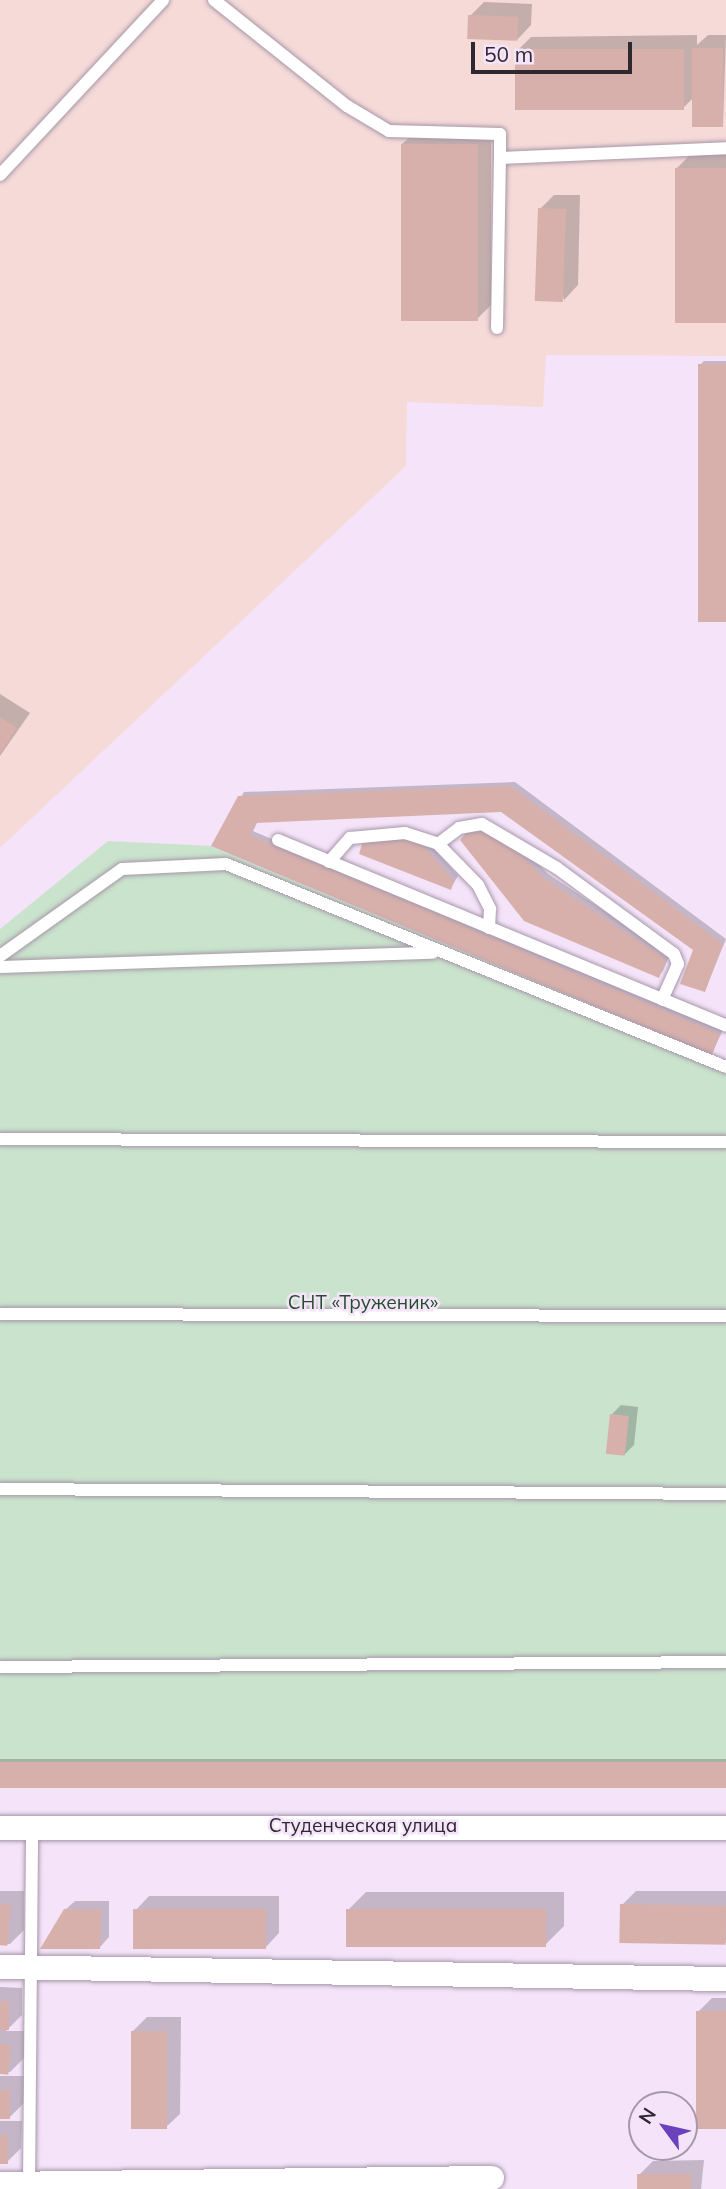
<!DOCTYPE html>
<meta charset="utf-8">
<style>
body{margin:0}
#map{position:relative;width:726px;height:2189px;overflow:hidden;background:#f5e4f9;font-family:Mulish,sans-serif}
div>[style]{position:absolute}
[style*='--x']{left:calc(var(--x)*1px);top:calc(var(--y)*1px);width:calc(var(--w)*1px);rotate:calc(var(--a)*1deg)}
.industrial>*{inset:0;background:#f5dad7}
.green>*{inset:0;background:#c9e3cc}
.shadow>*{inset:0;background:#0003;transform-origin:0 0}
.building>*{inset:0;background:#d7b0ac;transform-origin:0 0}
.roads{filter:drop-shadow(0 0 2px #a797aa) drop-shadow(0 0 2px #a797aa)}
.lane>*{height:12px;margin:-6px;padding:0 6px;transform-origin:6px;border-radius:6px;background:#fff}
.street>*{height:24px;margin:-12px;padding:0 12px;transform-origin:12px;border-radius:12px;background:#fff}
span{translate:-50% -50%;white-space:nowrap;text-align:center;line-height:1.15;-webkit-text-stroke:5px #f5e4f9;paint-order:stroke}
.park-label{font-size:19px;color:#234e2b}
.street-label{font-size:19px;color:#2e2830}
.north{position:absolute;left:628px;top:2091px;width:70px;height:70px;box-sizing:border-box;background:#f5e4f9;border:2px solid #a599a9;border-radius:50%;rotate:303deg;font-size:19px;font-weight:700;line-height:28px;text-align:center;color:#2e2830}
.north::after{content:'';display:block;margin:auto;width:24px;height:32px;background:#6a42bb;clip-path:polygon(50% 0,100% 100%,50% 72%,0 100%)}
.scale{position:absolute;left:471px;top:42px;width:161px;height:32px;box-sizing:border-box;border:4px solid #2e2830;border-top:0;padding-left:9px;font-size:21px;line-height:24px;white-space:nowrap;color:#2e2830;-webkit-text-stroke:5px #f5e4f9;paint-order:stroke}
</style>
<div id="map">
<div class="industrial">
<div style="clip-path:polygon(0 0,726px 0,726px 356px,546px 355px,543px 407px,407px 402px,406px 466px,0 848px)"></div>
</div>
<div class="green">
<div style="clip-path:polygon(108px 841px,211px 846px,726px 1061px,726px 1762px,0 1766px,0 929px)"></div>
</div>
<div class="shadow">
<div style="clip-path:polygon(484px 2px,532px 4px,531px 25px,517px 40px,470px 16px)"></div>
<div style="clip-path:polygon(697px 35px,697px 45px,708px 35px,726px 35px,723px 125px,694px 97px,683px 108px,517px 51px,531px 37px)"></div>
<div style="clip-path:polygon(417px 130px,491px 130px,491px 305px,477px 319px,402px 144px)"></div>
<div style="clip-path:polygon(691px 154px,726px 154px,726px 321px,677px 168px)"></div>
<div style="clip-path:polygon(554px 195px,580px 195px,578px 285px,564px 300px,540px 209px)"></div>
<div style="clip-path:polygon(704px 361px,726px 361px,726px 621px,700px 365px)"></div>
<div style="clip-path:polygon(0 694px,30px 713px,0 756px)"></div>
<div style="clip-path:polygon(515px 782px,726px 939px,705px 990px,695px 950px,502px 810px,258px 821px,253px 831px,723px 1030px,712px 1053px,214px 846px,244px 792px)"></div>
<div style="clip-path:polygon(476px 825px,510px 835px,548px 874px,670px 954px,663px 971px,659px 976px,525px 920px)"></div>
<div style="clip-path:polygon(421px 834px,458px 876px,451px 888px,361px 853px)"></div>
<div style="clip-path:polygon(621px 1405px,638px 1407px,634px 1445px,625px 1454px,612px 1414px)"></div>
<div style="left:726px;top:1759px;width:27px;height:726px;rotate:90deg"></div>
<div style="clip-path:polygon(0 1891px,24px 1891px,24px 1930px,10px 1944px,0 1944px)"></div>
<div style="clip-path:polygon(636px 1891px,726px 1891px,726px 1943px,622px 1905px)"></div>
<div style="clip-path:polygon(366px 1892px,564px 1892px,564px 1926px,545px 1945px,347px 1911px)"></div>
<div style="clip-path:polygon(149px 1896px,279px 1896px,279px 1933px,265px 1948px,135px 1911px)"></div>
<div style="clip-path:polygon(75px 1901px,109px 1901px,109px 1937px,100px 1947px,65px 1910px)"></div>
<div style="clip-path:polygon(0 1987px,22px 1988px,22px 2015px,6px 2031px,24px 2031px,24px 2058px,10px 2072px,0 2072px)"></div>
<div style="clip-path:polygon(712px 1998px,726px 1998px,726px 2127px,698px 2012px)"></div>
<div style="clip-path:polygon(147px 2017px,181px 2017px,180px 2114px,165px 2128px,133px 2031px)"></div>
<div style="clip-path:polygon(0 2076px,24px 2076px,24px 2103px,10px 2117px,0 2117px)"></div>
<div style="clip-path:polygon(0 2121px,22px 2121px,21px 2148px,7px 2162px,0 2162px)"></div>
<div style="clip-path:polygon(704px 2160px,701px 2189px,639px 2189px,639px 2175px,653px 2161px)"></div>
</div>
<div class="building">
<div style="left:468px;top:15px;width:50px;height:24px;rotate:2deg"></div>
<div style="left:692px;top:48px;width:31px;height:79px"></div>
<div style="left:684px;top:49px;width:61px;height:169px;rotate:90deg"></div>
<div style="left:401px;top:144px;width:77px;height:177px"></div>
<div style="left:675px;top:168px;width:51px;height:155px"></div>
<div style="left:538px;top:208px;width:28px;height:93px;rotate:2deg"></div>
<div style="left:698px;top:364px;width:28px;height:258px"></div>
<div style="clip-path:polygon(0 717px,17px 728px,0 754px)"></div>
<div style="clip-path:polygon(510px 786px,723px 944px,705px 992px,680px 984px,693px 950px,501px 812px,256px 823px,250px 835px,720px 1034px,712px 1055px,211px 846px,238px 796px)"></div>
<div style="clip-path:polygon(470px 828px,506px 839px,544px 878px,666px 959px,659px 978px,524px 921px,460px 840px)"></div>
<div style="clip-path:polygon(416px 837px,454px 881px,451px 890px,359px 854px,363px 841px)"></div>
<div style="left:610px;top:1414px;width:19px;height:40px;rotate:6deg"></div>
<div style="left:726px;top:1762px;width:26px;height:726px;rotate:90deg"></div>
<div style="left:0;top:1904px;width:11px;height:41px;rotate:5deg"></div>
<div style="left:620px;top:1904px;width:106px;height:39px;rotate:1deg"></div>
<div style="clip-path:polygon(64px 1909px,101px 1910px,100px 1949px,40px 1949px)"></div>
<div style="left:266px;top:1909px;width:40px;height:133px;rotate:90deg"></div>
<div style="left:546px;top:1909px;width:38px;height:200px;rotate:90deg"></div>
<div style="left:0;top:2001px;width:9px;height:29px"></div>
<div style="left:696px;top:2011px;width:30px;height:118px"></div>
<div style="left:131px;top:2031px;width:36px;height:98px"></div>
<div style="left:0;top:2044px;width:11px;height:30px;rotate:5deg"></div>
<div style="left:0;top:2090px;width:10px;height:29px"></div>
<div style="left:0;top:2135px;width:8px;height:29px"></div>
<div style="left:637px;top:2174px;width:54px;height:15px"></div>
</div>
<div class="roads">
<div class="lane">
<div style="--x:214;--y:0;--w:170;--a:38.6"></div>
<div style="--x:347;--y:106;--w:49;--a:30.8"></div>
<div style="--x:389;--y:131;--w:111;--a:1.5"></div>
<div style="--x:500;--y:134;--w:24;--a:90"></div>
<div style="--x:500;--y:158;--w:226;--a:-2.5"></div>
<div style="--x:0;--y:175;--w:239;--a:-47"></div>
<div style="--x:497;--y:328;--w:170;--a:-89"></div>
<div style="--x:278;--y:840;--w:485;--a:22.5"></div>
<div style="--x:438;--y:844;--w:26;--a:-37"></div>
<div style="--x:459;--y:828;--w:23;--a:-10"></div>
<div style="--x:482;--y:824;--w:87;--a:30.4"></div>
<div style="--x:557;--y:868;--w:145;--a:36.3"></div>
<div style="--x:674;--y:954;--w:11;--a:68"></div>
<div style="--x:678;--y:964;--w:39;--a:114"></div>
<div style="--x:329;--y:862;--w:32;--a:-49"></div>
<div style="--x:350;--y:838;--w:55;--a:-5.2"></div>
<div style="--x:405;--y:833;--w:35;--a:18"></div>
<div style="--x:438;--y:844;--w:57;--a:45.7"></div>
<div style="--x:478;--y:885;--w:27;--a:63"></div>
<div style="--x:490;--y:909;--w:19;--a:93"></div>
<div style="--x:0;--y:956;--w:150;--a:-35.5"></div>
<div style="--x:122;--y:869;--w:104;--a:-2.8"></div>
<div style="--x:226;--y:864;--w:540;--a:22.1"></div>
<div style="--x:0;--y:967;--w:433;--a:-1.9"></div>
<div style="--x:0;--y:1139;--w:726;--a:0.24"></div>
<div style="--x:0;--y:1314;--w:726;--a:0.16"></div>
<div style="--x:0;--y:1489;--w:726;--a:0.39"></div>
<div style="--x:0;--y:1667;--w:726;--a:-0.39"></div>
<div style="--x:29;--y:2185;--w:357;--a:-89.5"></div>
</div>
<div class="street">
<div style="--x:0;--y:1828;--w:726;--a:0"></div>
<div style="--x:0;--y:1967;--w:726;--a:0.95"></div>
<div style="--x:0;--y:2184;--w:492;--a:-0.7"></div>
</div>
</div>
<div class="park-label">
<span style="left:363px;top:1303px">СНТ «Труженик»</span>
</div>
<div class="street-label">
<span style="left:363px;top:1826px">Студенческая улица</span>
</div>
<div class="north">N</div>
<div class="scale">50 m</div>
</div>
